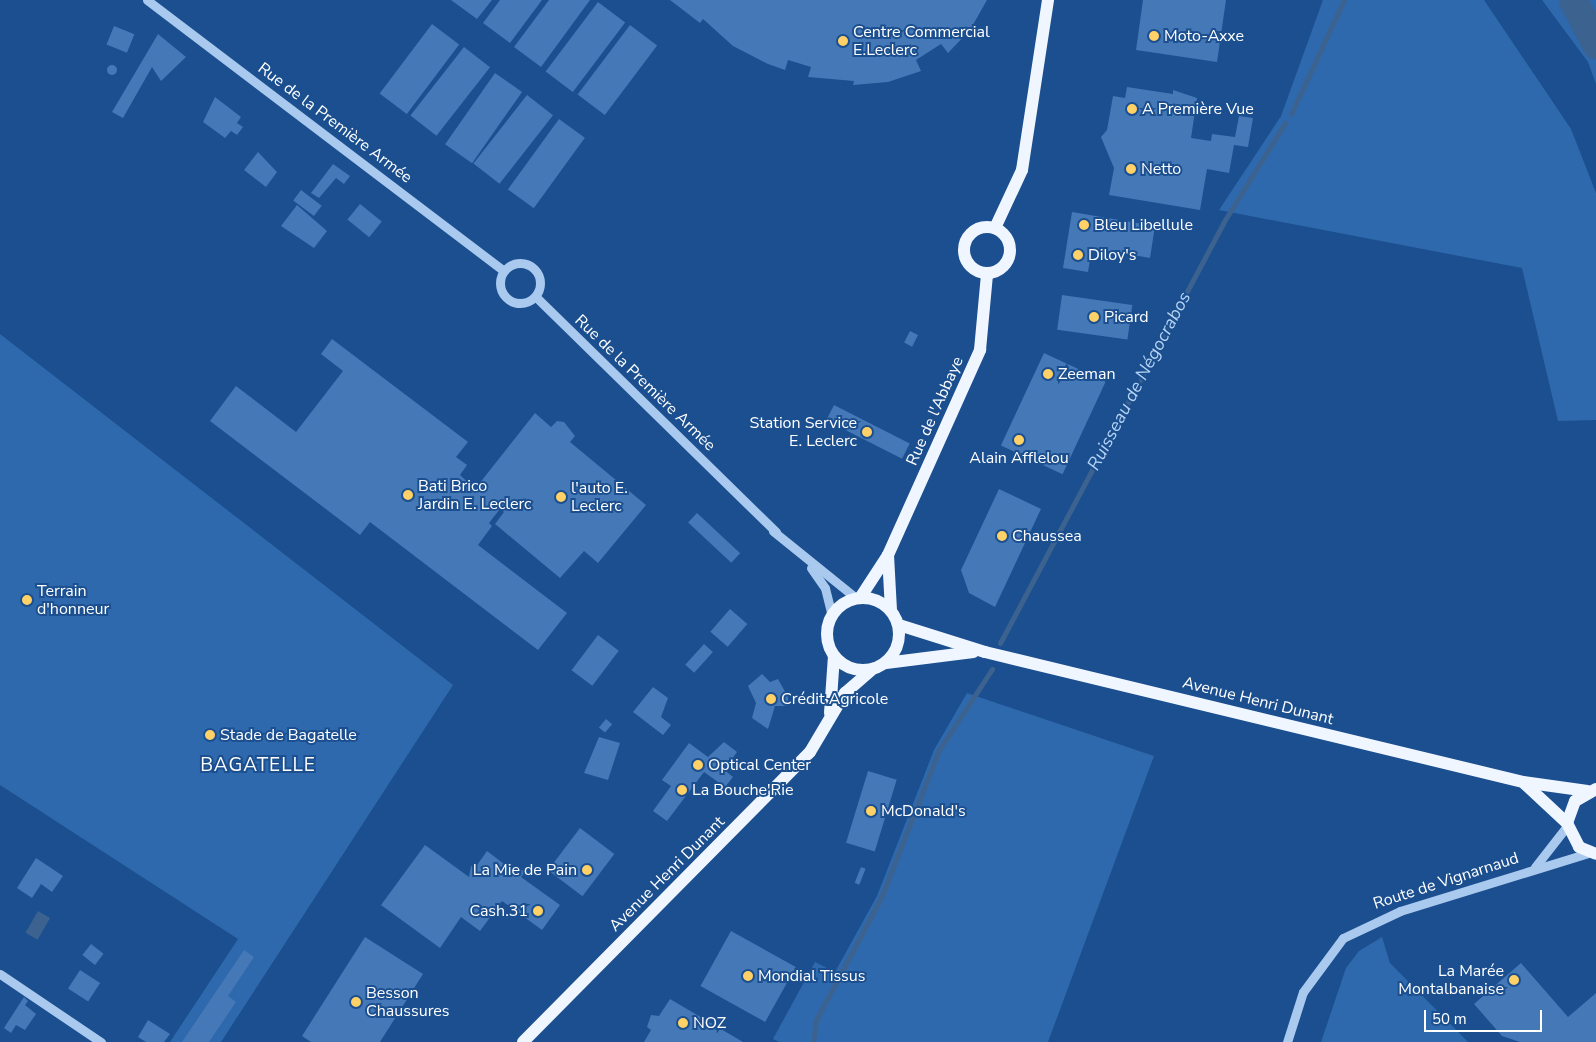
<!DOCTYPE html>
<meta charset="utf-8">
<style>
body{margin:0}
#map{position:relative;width:1596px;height:1042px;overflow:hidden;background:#1b4f8f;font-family:"Nunito Sans",sans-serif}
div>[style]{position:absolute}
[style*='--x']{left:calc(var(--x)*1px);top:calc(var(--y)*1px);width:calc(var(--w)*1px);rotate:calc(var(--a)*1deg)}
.green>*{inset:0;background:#2e69ad}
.water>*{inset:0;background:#3c6290;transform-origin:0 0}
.stream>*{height:5px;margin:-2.5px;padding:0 2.5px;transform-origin:2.5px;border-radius:2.5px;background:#3c6290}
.river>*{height:29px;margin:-14.5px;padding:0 14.5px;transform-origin:14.5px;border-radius:14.5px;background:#3c6290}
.building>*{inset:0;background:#4478b7;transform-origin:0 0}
.round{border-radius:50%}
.minor>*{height:9px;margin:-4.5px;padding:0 4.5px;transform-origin:4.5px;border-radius:4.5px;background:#a9c9ee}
.minor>.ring{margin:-4.5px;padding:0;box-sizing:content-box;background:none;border:9px solid #a9c9ee;border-radius:50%}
.major>*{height:12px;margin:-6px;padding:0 6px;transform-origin:6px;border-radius:6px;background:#f0f6ff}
.major>.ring{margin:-6px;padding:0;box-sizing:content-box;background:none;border:12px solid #f0f6ff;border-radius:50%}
.dots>*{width:14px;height:14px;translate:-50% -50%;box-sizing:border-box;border:2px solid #1b4f8f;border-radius:50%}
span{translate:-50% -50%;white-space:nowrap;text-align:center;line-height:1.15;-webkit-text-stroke:4px #1b4f8f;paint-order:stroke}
.poi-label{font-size:16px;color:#fff}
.left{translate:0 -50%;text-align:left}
.right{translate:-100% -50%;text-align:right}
.street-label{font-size:16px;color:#fff}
.water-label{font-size:18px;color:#b5d3f5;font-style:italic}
.quarter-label{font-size:19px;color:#fff;letter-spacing:1px}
.scale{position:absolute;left:1424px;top:1010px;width:118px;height:22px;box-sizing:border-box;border:2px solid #fff;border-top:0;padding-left:6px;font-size:15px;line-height:18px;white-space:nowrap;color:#fff;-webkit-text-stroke:4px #1b4f8f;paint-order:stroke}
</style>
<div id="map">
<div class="green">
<div style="clip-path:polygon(1323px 0,1484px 0,1571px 129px,1596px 193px,1596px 420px,1558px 421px,1522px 268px,1219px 210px,1281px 116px)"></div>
<div style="clip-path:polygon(1542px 0,1596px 0,1596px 84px,1588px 62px)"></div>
<div style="clip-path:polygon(0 334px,453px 685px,221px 1042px,170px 1042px,238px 939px,0 785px)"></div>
<div style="clip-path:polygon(967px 693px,1154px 756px,1048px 1042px,779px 1042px,773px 1039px,815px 962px,835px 972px,877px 896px,934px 750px)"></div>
<div style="clip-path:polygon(1382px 937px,1390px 963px,1468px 1042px,1321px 1042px,1346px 968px,1359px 951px)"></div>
</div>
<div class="water">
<div style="left:38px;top:911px;width:14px;height:25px;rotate:30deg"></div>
</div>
<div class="stream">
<div style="--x:1291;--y:114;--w:126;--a:-65.1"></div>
<div style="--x:1000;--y:643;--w:476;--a:-62"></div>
<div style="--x:1223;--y:223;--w:118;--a:-58.2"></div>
<div style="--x:813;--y:1042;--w:22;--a:-82"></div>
<div style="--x:816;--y:1020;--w:138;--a:-62"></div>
<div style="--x:881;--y:898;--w:159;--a:-68.6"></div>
<div style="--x:939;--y:750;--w:97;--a:-56.8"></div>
</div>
<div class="river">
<div style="--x:1573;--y:0;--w:50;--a:62.4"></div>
</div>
<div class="building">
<div style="clip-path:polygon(451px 0,492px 0,477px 19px)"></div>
<div style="clip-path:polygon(500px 0,542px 0,510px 43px,483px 23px)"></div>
<div style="clip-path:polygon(549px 0,590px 0,541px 67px,514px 47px)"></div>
<div style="clip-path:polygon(670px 0,987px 0,970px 30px,948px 53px,941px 44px,916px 60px,921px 71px,888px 82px,853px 85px,854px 81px,808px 77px,811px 67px,788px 60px,785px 70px,768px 64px,733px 46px,703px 19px,700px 23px)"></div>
<div style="clip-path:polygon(1143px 0,1226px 0,1217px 62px,1136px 50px)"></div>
<div style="left:598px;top:2px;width:34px;height:87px;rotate:37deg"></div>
<div style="left:432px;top:24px;width:34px;height:87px;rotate:37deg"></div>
<div style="left:630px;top:25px;width:34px;height:87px;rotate:37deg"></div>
<div style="left:114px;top:26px;width:22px;height:20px;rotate:22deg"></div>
<div style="clip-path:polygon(158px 34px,186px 57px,161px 81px,152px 67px,123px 118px,112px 112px)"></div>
<div style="left:464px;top:47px;width:33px;height:87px;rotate:38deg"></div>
<div class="round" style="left:107px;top:65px;width:10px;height:10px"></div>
<div style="left:495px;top:73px;width:33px;height:87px;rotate:35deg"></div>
<div style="clip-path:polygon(1127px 87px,1173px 94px,1173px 90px,1197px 98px,1191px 138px,1211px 141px,1212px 134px,1235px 137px,1239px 116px,1253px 118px,1248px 147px,1234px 145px,1229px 173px,1207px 169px,1200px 210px,1109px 195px,1114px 168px,1101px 137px,1107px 130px,1113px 96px,1125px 98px)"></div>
<div style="left:527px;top:95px;width:33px;height:87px;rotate:38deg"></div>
<div style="clip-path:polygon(215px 97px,241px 117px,237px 123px,243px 127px,237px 135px,231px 131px,225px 138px,203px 122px)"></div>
<div style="left:559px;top:119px;width:32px;height:87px;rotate:36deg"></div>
<div style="clip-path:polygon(258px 152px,277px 172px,266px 187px,244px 170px)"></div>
<div style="clip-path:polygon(333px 164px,350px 176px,344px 184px,336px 178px,319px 198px,311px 193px)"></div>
<div style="left:301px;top:190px;width:26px;height:13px;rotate:37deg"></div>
<div style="left:360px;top:204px;width:28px;height:20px;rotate:39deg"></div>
<div style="clip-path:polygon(297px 205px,327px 231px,314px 248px,281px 226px)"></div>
<div style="clip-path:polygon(1072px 212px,1155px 226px,1150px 258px,1092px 248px,1088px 272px,1063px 268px)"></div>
<div style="left:1062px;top:295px;width:71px;height:35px;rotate:8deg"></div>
<div style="left:910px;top:331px;width:9px;height:13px;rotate:27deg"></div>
<div style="clip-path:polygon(332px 339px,468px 442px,456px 457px,467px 465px,460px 475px,475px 489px,535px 413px,551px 427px,557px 421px,564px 422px,575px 436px,570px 442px,646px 505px,598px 563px,584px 551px,560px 578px,495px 524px,504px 512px,500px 509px,489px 523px,492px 526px,478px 545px,567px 613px,538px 650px,370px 522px,360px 535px,210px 421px,236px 386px,296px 432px,343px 371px,321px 354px)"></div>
<div style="left:1044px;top:353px;width:68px;height:102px;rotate:25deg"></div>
<div style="left:834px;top:405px;width:85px;height:17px;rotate:27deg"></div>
<div style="clip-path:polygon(999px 489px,1041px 509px,995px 607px,969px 593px,961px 570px)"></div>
<div style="left:697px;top:513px;width:59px;height:13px;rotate:43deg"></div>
<div style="left:730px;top:609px;width:23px;height:30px;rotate:41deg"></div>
<div style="left:598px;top:635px;width:26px;height:44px;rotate:37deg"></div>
<div style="left:704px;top:644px;width:12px;height:28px;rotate:42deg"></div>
<div style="clip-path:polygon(762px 674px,770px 682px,778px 679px,788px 697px,788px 706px,775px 706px,768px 729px,752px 718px,756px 703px,748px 686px)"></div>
<div style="clip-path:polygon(653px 687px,668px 698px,661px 717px,671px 725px,663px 735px,633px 712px)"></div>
<div style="left:606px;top:719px;width:8px;height:11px;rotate:40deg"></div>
<div style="clip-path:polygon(599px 737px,620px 743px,608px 780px,584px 773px)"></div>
<div style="clip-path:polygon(724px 742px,737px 752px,727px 766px,717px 764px,733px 777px,725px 787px,704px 772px,667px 821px,653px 811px,671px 786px,662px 780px,689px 743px,708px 757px)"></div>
<div style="left:868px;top:771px;width:30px;height:75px;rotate:17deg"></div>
<div style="left:580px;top:828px;width:43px;height:53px;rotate:37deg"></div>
<div style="clip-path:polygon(425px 845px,469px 877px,471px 866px,475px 868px,487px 851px,512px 870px,516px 865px,525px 872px,521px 877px,560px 905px,542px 930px,502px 901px,480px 931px,461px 917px,440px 948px,381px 905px)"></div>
<div style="clip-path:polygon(36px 858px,63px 876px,52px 892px,41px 884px,32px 898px,17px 888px)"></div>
<div style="left:861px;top:867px;width:5px;height:17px;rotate:22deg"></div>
<div style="left:731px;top:931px;width:74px;height:63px;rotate:29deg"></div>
<div style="clip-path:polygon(365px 937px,423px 974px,380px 1042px,311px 1042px,302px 1036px)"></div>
<div style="left:91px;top:944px;width:16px;height:14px;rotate:38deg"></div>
<div style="clip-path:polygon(244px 950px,254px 957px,228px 996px,236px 1002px,209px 1042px,182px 1042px)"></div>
<div style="clip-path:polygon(1521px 963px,1568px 1017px,1596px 993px,1596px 1042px,1520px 1042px,1502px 1036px,1474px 1004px)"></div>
<div style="left:80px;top:970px;width:24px;height:22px;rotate:33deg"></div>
<div style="clip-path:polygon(24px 997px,28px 1001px,25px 1005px,36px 1014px,25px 1030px,16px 1025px,11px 1033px,4px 1028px)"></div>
<div style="clip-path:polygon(670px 999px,743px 1042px,644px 1042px,651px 1030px,647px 1027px,651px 1015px,659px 1016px)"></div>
<div style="clip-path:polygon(148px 1020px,170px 1034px,164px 1042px,146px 1042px,138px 1037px)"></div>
</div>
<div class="minor">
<div style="--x:147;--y:0;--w:448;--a:37.2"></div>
<div class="ring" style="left:500px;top:263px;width:31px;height:31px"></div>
<div style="--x:536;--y:297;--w:336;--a:44.4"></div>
<div style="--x:773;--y:531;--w:107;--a:38.9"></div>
<div style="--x:811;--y:568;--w:24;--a:55"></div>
<div style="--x:825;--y:588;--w:29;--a:76"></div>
<div style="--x:1535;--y:867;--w:52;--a:-52"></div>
<div style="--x:0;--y:974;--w:122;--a:34"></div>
<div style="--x:1287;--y:1042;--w:52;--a:-72.3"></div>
<div style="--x:1303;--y:992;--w:67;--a:-53.5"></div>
<div style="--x:1343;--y:938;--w:63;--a:-25.3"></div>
<div style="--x:1400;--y:911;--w:198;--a:-17.1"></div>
</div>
<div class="major">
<div class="ring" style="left:964px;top:227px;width:34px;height:34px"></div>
<div style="--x:995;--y:228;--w:64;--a:-65"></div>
<div style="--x:1022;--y:170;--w:172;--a:-81.3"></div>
<div style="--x:888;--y:555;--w:55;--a:86.9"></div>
<div class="ring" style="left:827px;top:598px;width:60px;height:60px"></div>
<div style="--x:860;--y:598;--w:51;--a:-56.9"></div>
<div style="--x:888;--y:555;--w:225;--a:-65.8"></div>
<div style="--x:980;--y:350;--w:76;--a:-84.7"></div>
<div style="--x:899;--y:625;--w:90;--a:17.4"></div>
<div style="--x:985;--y:652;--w:553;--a:13.58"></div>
<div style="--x:1523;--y:782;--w:65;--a:8"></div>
<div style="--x:886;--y:663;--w:88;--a:-7.2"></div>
<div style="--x:830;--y:713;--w:57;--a:-86"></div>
<div style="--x:1525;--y:784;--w:57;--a:42.9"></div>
<div style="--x:1596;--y:789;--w:24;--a:150"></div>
<div style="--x:1575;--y:801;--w:23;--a:110"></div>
<div style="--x:1567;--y:823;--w:27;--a:63"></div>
<div style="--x:1579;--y:847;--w:18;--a:22"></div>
<div style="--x:523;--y:1042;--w:408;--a:-45.3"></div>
<div style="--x:810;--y:752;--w:69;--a:-59.3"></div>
<div style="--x:845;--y:693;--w:37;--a:-41"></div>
</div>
<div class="dots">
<div style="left:1154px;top:36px;background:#ffd166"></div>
<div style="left:843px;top:41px;background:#ffd166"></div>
<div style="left:1132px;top:109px;background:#ffd166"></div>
<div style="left:1131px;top:169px;background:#ffd166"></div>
<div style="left:1084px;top:225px;background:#ffd166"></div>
<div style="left:1078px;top:255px;background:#ffd166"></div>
<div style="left:1094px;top:317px;background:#ffd166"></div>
<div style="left:1048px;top:374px;background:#ffd166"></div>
<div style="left:867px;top:432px;background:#ffd166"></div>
<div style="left:1019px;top:440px;background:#ffd166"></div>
<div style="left:408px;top:495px;background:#ffd166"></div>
<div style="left:561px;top:497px;background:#ffd166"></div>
<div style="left:1002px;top:536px;background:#ffd166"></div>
<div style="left:27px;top:600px;background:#ffd166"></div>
<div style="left:771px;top:699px;background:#ffd166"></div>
<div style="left:210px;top:735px;background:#ffd166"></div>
<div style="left:698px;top:765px;background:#ffd166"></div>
<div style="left:682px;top:790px;background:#ffd166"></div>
<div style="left:871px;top:811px;background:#ffd166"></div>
<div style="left:587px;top:870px;background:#ffd166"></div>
<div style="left:538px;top:911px;background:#ffd166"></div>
<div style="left:748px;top:976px;background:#ffd166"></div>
<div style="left:1514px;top:980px;background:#ffd166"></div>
<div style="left:356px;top:1002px;background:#ffd166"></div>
<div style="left:683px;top:1023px;background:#ffd166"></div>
</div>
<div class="poi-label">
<span class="left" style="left:853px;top:41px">Centre Commercial<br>E.Leclerc</span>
<span class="left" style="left:1164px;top:36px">Moto-Axxe</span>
<span class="left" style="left:1142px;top:109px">A Première Vue</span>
<span class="left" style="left:1141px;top:169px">Netto</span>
<span class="left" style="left:1094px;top:225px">Bleu Libellule</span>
<span class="left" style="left:1088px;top:255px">Diloy's</span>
<span class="left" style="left:1104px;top:317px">Picard</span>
<span class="left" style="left:1058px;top:374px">Zeeman</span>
<span class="right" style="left:857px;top:432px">Station Service<br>E. Leclerc</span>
<span style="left:1019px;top:458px">Alain Afflelou</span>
<span class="left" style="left:418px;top:495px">Bati Brico<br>Jardin E. Leclerc</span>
<span class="left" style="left:571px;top:497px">l'auto E.<br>Leclerc</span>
<span class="left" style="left:1012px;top:536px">Chaussea</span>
<span class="left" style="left:37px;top:600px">Terrain<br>d'honneur</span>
<span class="left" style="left:781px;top:699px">Crédit Agricole</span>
<span class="left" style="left:220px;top:735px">Stade de Bagatelle</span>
<span class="left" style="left:708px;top:765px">Optical Center</span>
<span class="left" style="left:692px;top:790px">La Bouche'Rie</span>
<span class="left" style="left:881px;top:811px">McDonald's</span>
<span class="right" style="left:577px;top:870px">La Mie de Pain</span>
<span class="right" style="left:528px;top:911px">Cash.31</span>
<span class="right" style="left:1504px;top:980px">La Marée<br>Montalbanaise</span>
<span class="left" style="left:758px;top:976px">Mondial Tissus</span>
<span class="left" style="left:366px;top:1002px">Besson<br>Chaussures</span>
<span class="left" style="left:693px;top:1023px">NOZ</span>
</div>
<div class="street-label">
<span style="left:335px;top:123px;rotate:37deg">Rue de la Première Armée</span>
<span style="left:645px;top:383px;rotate:44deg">Rue de la Première Armée</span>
<span style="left:935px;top:411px;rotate:-66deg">Rue de l'Abbaye</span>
<span style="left:1258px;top:701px;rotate:14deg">Avenue Henri Dunant</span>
<span style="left:667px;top:874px;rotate:-45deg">Avenue Henri Dunant</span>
<span style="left:1446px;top:881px;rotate:-18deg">Route de Vignarnaud</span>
</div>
<div class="water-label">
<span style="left:1139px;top:381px;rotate:-62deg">Ruisseau de Négocrabos</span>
</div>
<div class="quarter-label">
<span style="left:258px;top:766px">BAGATELLE</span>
</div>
<div class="scale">50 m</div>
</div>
